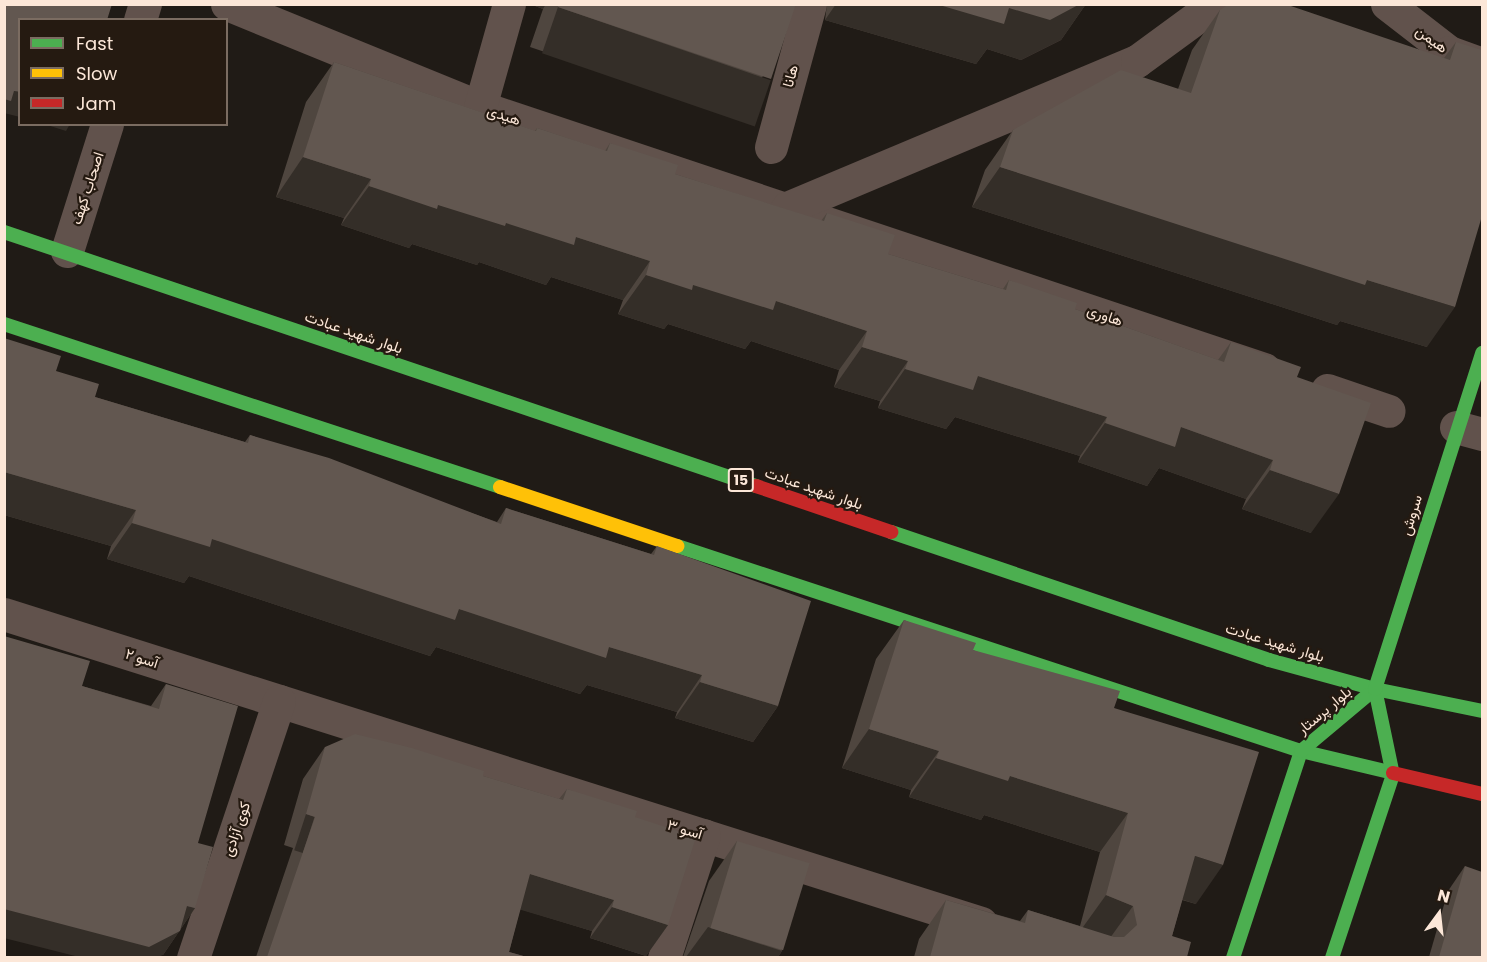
<!DOCTYPE html>
<meta charset="utf-8">
<style>
body{margin:0}
#map{position:relative;width:1487px;height:962px;overflow:hidden;background:#201b16;font-family:Poppins,Vazirmatn,sans-serif}
div>[style]{position:absolute}
[style*='--x']{left:calc(var(--x)*1px);top:calc(var(--y)*1px);width:calc(var(--w)*1px);rotate:calc(var(--a)*1deg)}
.street>*{height:33px;margin:-16.5px;padding:0 16.5px;transform-origin:16.5px;border-radius:16.5px;background:#61524c}
.fast>*{height:14px;margin:-7px;padding:0 7px;transform-origin:7px;border-radius:7px;background:#4caf50}
.slow>*{height:14px;margin:-7px;padding:0 7px;transform-origin:7px;border-radius:7px;background:#ffc107}
.jam>*{height:14px;margin:-7px;padding:0 7px;transform-origin:7px;border-radius:7px;background:#c62828}
.wall>*{inset:0;background:#4f463f}
.shaded-wall>*{inset:0;background:#342e28;transform-origin:0 0}
.building>*{inset:0;background:#625750;transform-origin:0 0}
span{translate:-50% -50%;white-space:nowrap;text-align:center;line-height:1.15;-webkit-text-stroke:4.5px #251a11;paint-order:stroke}
.shield-label span{padding:2px 4px;background:#251a11;border:2px solid;border-radius:4px;-webkit-text-stroke-width:0}
.shield-label{font-size:14px;color:#fce7d8;font-weight:700}
.street-label{font-size:15px;color:#fce7d8}
.frame{position:absolute;inset:0;border:6px solid #fce7d8;pointer-events:none}
.legend{position:absolute;left:18px;top:18px;width:210px;height:108px;box-sizing:border-box;background:#251a11;border:2px solid #7b6c61;margin:0;padding:8px 10px;list-style:none;font-size:18px;color:#fce7d8}
.legend li{display:flex;align-items:center;gap:12px;height:30px}
.legend b{width:30px;border:2px solid #7b6c61}
.north{position:absolute;left:1409px;top:884px;width:60px;height:60px;-webkit-text-stroke:4px #251a11;paint-order:stroke;rotate:15deg;font-size:16px;font-weight:700;line-height:24px;text-align:center;color:#fce7d8}
.north::after{content:'';display:block;margin:auto;width:21px;height:27px;background:#fce7d8;clip-path:polygon(50% 0,100% 100%,50% 72%,0 100%)}
</style>
<div id="map">
<div class="street">
<div style="--x:227;--y:4;--w:273;--a:22.2"></div>
<div style="--x:480;--y:107;--w:827;--a:18.48"></div>
<div style="--x:1387;--y:4;--w:78;--a:37.7"></div>
<div style="--x:1449;--y:52;--w:35;--a:20"></div>
<div style="--x:140;--y:20;--w:17;--a:-73"></div>
<div style="--x:480;--y:107;--w:107;--a:-74.3"></div>
<div style="--x:771;--y:147;--w:148;--a:-74.7"></div>
<div style="--x:787;--y:208;--w:380;--a:-22.8"></div>
<div style="--x:1137;--y:61;--w:97;--a:-36.2"></div>
<div style="--x:67;--y:251;--w:133;--a:-72.5"></div>
<div style="--x:1327;--y:390;--w:65;--a:18.7"></div>
<div style="--x:1456;--y:427;--w:27;--a:15"></div>
<div style="--x:4;--y:614;--w:1025;--a:17.55"></div>
<div style="--x:193;--y:958;--w:271;--a:-71.5"></div>
<div style="--x:664;--y:958;--w:129;--a:-72"></div>
</div>
<div class="fast">
<div style="--x:4;--y:232;--w:794;--a:18.66"></div>
<div style="--x:4;--y:324;--w:522;--a:18.19"></div>
<div style="--x:891;--y:532;--w:399;--a:18.7"></div>
<div style="--x:1269;--y:660;--w:110;--a:15.3"></div>
<div style="--x:1375;--y:689;--w:109;--a:11.6"></div>
<div style="--x:677;--y:546;--w:657;--a:18.19"></div>
<div style="--x:1301;--y:751;--w:95;--a:13.4"></div>
<div style="--x:1233;--y:958;--w:218;--a:-71.8"></div>
<div style="--x:1301;--y:751;--w:97;--a:-40"></div>
<div style="--x:1332;--y:958;--w:193;--a:-71.6"></div>
<div style="--x:1393;--y:775;--w:88;--a:-101.8"></div>
<div style="--x:1375;--y:689;--w:353;--a:-72.3"></div>
</div>
<div class="slow">
<div style="--x:500;--y:487;--w:187;--a:18.4"></div>
</div>
<div class="jam">
<div style="--x:756;--y:486;--w:143;--a:18.8"></div>
<div style="--x:1393;--y:773;--w:91;--a:13.3"></div>
</div>
<div class="wall">
<div style="clip-path:polygon(530px 4px,796px 4px,743px 119px,530px 47px,543px 9px)"></div>
<div style="clip-path:polygon(827px 4px,1086px 4px,1061px 40px,1021px 60px,987px 49px,976px 64px,825px 20px)"></div>
<div style="clip-path:polygon(1220px 10px,1444px 58px,1456px 42px,1427px 347px,1340px 321px,1337px 325px,972px 207px,985px 170px,1013px 130px,1178px 89px,1192px 50px)"></div>
<div style="clip-path:polygon(334px 62px,535px 131px,537px 128px,605px 151px,610px 143px,675px 174px,821px 221px,827px 213px,888px 254px,1003px 289px,1009px 280px,1075px 309px,1218px 360px,1231px 342px,1297px 377px,1311px 533px,1242px 509px,1246px 499px,1159px 468px,1147px 486px,1078px 462px,1080px 456px,955px 417px,946px 429px,878px 408px,880px 401px,834px 387px,839px 370px,751px 341px,745px 349px,668px 324px,664px 329px,618px 314px,623px 300px,551px 277px,546px 285px,479px 262px,477px 265px,412px 244px,409px 248px,341px 225px,344px 218px,276px 197px,306px 102px)"></div>
<div style="clip-path:polygon(4px 338px,95px 397px,245px 442px,250px 435px,497px 522px,506px 508px,651px 554px,657px 546px,778px 706px,753px 742px,675px 718px,677px 712px,587px 685px,580px 694px,436px 647px,430px 656px,189px 576px,184px 583px,107px 559px,111px 546px,4px 515px)"></div>
<div style="clip-path:polygon(904px 620px,973px 650px,1114px 708px,1196px 904px,1182px 900px,1172px 936px,1187px 957px,914px 957px,919px 939px,946px 900px,1020px 921px,1028px 910px,1080px 926px,1100px 852px,984px 815px,981px 820px,909px 797px,911px 790px,842px 768px,876px 659px)"></div>
<div style="clip-path:polygon(166px 684px,198px 843px,195px 908px,163px 955px,82px 686px,151px 706px)"></div>
<div style="clip-path:polygon(325px 747px,483px 776px,559px 799px,567px 789px,635px 817px,668px 925px,646px 956px,590px 938px,592px 931px,520px 909px,509px 952px,527px 957px,256px 957px,293px 848px,284px 845px,303px 779px)"></div>
<div style="clip-path:polygon(737px 841px,782px 951px,778px 957px,683px 957px,709px 881px)"></div>
<div style="clip-path:polygon(1465px 866px,1482px 957px,1429px 957px,1448px 891px)"></div>
</div>
<div class="shaded-wall">
<div style="clip-path:polygon(530px 4px,546px 4px,543px 9px)"></div>
<div style="clip-path:polygon(836px 4px,936px 4px,1009px 8px,1086px 4px,1061px 40px,1021px 60px,987px 49px,976px 64px,825px 20px)"></div>
<div style="left:558px;top:7px;width:225px;height:49px;rotate:19deg"></div>
<div style="clip-path:polygon(14px 91px,20px 92px,20px 117px,4px 113px,4px 99px)"></div>
<div style="clip-path:polygon(44px 124px,70px 124px,66px 131px)"></div>
<div style="clip-path:polygon(303px 157px,371px 179px,344px 218px,276px 197px)"></div>
<div style="clip-path:polygon(1000px 167px,1367px 280px,1455px 307px,1427px 347px,1340px 321px,1337px 325px,972px 207px)"></div>
<div style="clip-path:polygon(369px 186px,506px 223px,576px 237px,650px 261px,623px 300px,551px 277px,546px 285px,479px 262px,477px 265px,412px 244px,409px 248px,341px 225px)"></div>
<div style="clip-path:polygon(646px 275px,776px 301px,867px 331px,839px 370px,751px 341px,745px 349px,668px 324px,664px 329px,618px 314px)"></div>
<div style="clip-path:polygon(862px 347px,908px 361px,880px 401px,834px 387px)"></div>
<div style="clip-path:polygon(905px 369px,978px 376px,1107px 417px,1080px 456px,955px 417px,946px 429px,878px 408px)"></div>
<div style="clip-path:polygon(1105px 423px,1181px 427px,1273px 460px,1246px 499px,1159px 468px,1147px 486px,1078px 462px)"></div>
<div style="clip-path:polygon(1270px 470px,1339px 494px,1311px 533px,1242px 509px)"></div>
<div style="clip-path:polygon(4px 472px,136px 510px,111px 546px,4px 515px)"></div>
<div style="clip-path:polygon(132px 523px,212px 539px,459px 609px,609px 647px,702px 675px,677px 712px,587px 685px,580px 694px,436px 647px,430px 656px,189px 576px,184px 583px,107px 559px)"></div>
<div style="clip-path:polygon(700px 682px,778px 706px,753px 742px,675px 718px)"></div>
<div style="clip-path:polygon(869px 729px,939px 751px,911px 790px,842px 768px)"></div>
<div style="clip-path:polygon(936px 758px,1010px 776px,1128px 813px,1100px 852px,984px 815px,981px 820px,909px 797px)"></div>
<div style="left:306px;top:814px;width:9px;height:38px;rotate:18deg"></div>
<div style="clip-path:polygon(1195px 856px,1223px 865px,1196px 904px,1168px 895px)"></div>
<div style="clip-path:polygon(530px 874px,614px 900px,592px 931px,508px 906px)"></div>
<div style="clip-path:polygon(1106px 895px,1133px 906px,1105px 945px,1078px 934px)"></div>
<div style="clip-path:polygon(187px 906px,195px 908px,163px 955px,158px 957px,79px 957px,4px 938px,4px 909px)"></div>
<div style="clip-path:polygon(612px 907px,668px 925px,646px 956px,590px 938px)"></div>
<div style="clip-path:polygon(708px 927px,782px 951px,778px 957px,686px 957px)"></div>
</div>
<div class="building">
<div style="clip-path:polygon(4px 4px,112px 4px,107px 20px,20px 20px,20px 92px,14px 91px,11px 101px,4px 99px)"></div>
<div style="clip-path:polygon(559px 4px,796px 4px,771px 79px,558px 7px)"></div>
<div style="clip-path:polygon(936px 4px,1080px 4px,1050px 20px,1009px 8px,1004px 24px)"></div>
<div style="clip-path:polygon(1229px 4px,1285px 4px,1450px 60px,1456px 42px,1482px 50px,1482px 216px,1455px 307px,1367px 280px,1365px 285px,1000px 167px,1013px 130px,1121px 70px,1191px 93px,1220px 10px)"></div>
<div style="clip-path:polygon(334px 62px,536px 131px,537px 128px,607px 151px,610px 143px,678px 165px,675px 174px,824px 221px,827px 213px,895px 235px,888px 254px,1006px 290px,1009px 280px,1077px 303px,1075px 309px,1224px 362px,1231px 342px,1301px 367px,1297px 377px,1371px 403px,1339px 494px,1270px 470px,1273px 460px,1181px 427px,1175px 447px,1105px 423px,1107px 417px,978px 376px,973px 390px,905px 369px,908px 361px,862px 347px,867px 331px,776px 301px,773px 310px,693px 285px,692px 290px,646px 275px,650px 261px,576px 237px,574px 245px,506px 223px,505px 226px,438px 205px,437px 209px,369px 186px,371px 179px,303px 157px)"></div>
<div style="clip-path:polygon(4px 338px,61px 356px,56px 371px,99px 384px,95px 397px,248px 443px,250px 435px,329px 458px,501px 524px,506px 508px,654px 555px,657px 546px,811px 601px,778px 706px,700px 682px,702px 675px,609px 647px,606px 658px,459px 609px,455px 620px,212px 539px,210px 547px,132px 523px,136px 510px,4px 472px)"></div>
<div style="clip-path:polygon(904px 620px,976px 643px,973px 650px,1120px 691px,1114px 708px,1259px 752px,1223px 865px,1195px 856px,1172px 936px,1191px 942px,1187px 957px,930px 957px,946px 900px,1025px 923px,1028px 910px,1114px 937px,1124px 937px,1137px 925px,1133px 906px,1106px 895px,1128px 813px,1010px 776px,1008px 781px,936px 758px,939px 751px,869px 729px)"></div>
<div style="clip-path:polygon(4px 636px,90px 661px,82px 686px,159px 709px,166px 684px,238px 706px,198px 843px,213px 847px,195px 908px,187px 906px,180px 931px,149px 947px,4px 909px)"></div>
<div style="clip-path:polygon(355px 734px,412px 748px,484px 771px,483px 776px,563px 800px,567px 789px,637px 811px,635px 817px,696px 837px,668px 925px,612px 907px,614px 900px,530px 874px,509px 952px,527px 957px,267px 957px,315px 817px,306px 814px,325px 747px)"></div>
<div style="left:737px;top:841px;width:76px;height:91px;rotate:17deg"></div>
<div style="clip-path:polygon(1465px 866px,1482px 872px,1482px 957px,1439px 957px)"></div>
</div>
<div class="shield-label">
<span style="left:741px;top:480px">15</span>
</div>
<div class="street-label">
<span style="left:1432px;top:39px;rotate:36deg">هیمن</span>
<span style="left:790px;top:76px;rotate:-75deg">هانا</span>
<span style="left:504px;top:115px;rotate:18deg">هیدی</span>
<span style="left:87px;top:188px;rotate:-72deg">اصحاب کهف</span>
<span style="left:1105px;top:315px;rotate:19deg">هاوری</span>
<span style="left:354px;top:332px;rotate:19deg">بلوار شهید عبادت</span>
<span style="left:814px;top:488px;rotate:19deg">بلوار شهید عبادت</span>
<span style="left:1411px;top:515px;rotate:-73deg">سروش</span>
<span style="left:1275px;top:642px;rotate:17deg">بلوار شهید عبادت</span>
<span style="left:142px;top:658px;rotate:18deg">آسو ۲</span>
<span style="left:1324px;top:710px;rotate:-40deg">بلوار پرستار</span>
<span style="left:236px;top:829px;rotate:-71deg">کوی آزادی</span>
<span style="left:685px;top:829px;rotate:17deg">آسو ۳</span>
</div>
<div class="frame"></div>
<ul class="legend">
<li><b style="height:8px;background:#4caf50"></b>Fast</li>
<li><b style="height:8px;background:#ffc107"></b>Slow</li>
<li><b style="height:8px;background:#c62828"></b>Jam</li>
</ul>
<div class="north">N</div>
</div>
